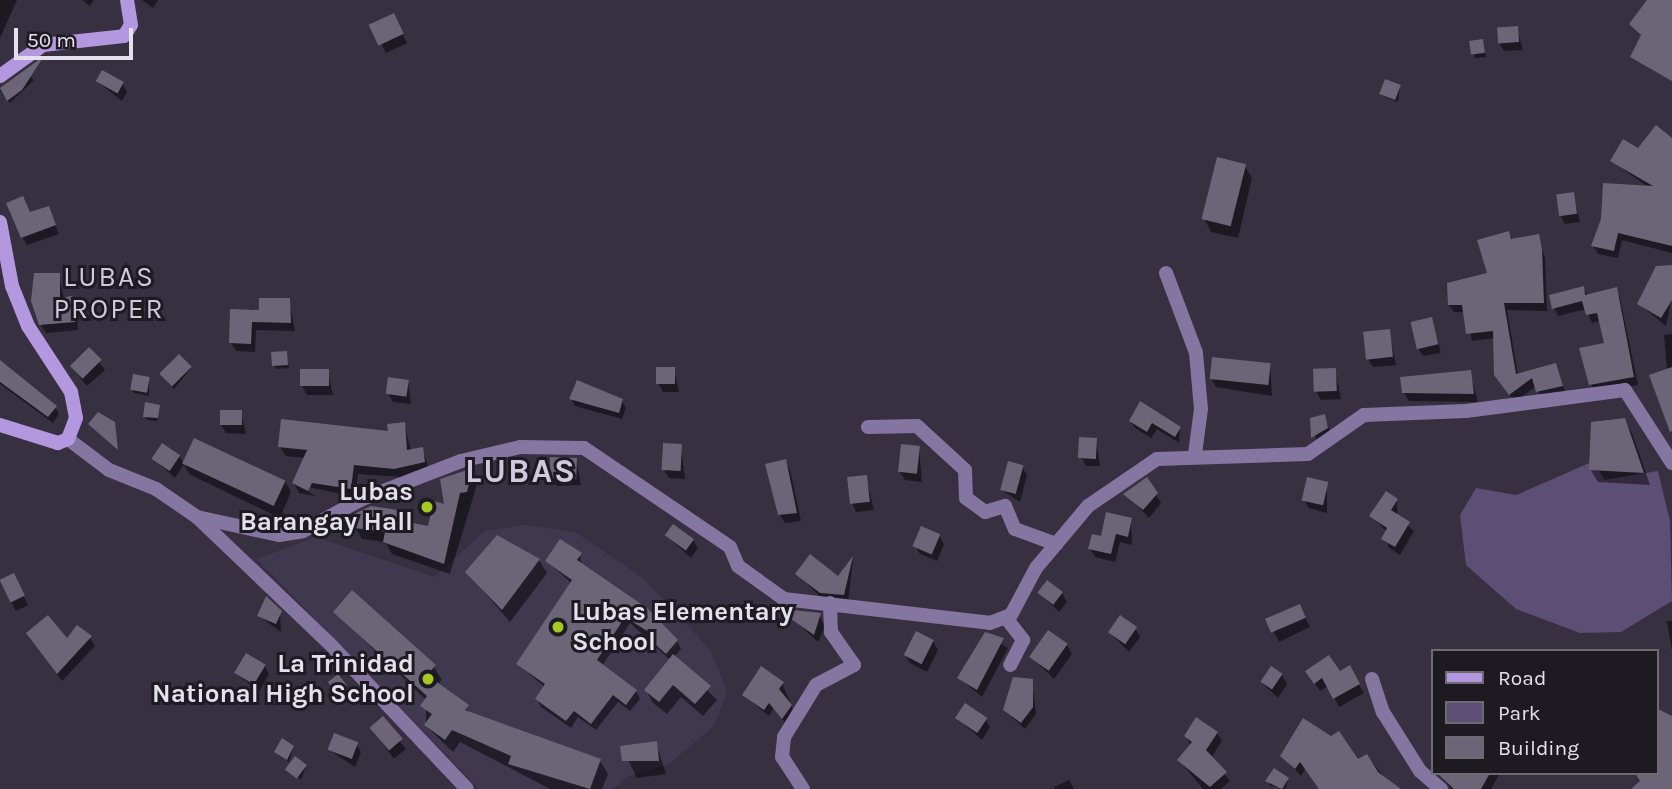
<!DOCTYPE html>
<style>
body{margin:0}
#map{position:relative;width:1672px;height:789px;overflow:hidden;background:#363041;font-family:Karla,sans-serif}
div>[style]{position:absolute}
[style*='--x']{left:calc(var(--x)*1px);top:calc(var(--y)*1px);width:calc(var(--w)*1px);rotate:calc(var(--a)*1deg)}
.built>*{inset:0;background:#40384e}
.green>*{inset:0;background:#5d4e75}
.shadow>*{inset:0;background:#0007;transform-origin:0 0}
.building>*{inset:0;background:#6b6577;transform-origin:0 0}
.street>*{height:14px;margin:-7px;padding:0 7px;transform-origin:7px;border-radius:7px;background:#8575a1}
.secondary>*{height:14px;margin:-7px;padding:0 7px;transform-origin:7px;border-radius:7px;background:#b498df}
.dots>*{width:19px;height:19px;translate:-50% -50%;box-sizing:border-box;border:4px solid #1d1a21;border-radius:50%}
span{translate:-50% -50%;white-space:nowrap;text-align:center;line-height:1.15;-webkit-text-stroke:6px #1d1a21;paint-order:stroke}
.poi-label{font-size:26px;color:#e5e1ec;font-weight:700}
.right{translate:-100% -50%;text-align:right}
.left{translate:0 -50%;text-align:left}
.neighbourhood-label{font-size:28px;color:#d0c9de;letter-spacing:2px}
.district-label{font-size:33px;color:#d0c9de;font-weight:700;letter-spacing:2px}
.legend{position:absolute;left:1431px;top:649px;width:228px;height:126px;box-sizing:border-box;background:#1d1a21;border:2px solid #6d6a72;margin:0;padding:9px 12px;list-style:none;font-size:21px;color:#e5e1ec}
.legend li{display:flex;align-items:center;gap:14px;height:35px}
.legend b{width:35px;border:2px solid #6d6a72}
.scale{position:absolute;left:14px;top:28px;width:119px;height:32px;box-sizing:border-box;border:4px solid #e5e1ec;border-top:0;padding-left:9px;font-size:21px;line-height:24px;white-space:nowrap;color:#e5e1ec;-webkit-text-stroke:5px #1d1a21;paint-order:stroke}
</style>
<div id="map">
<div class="built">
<div style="clip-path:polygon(524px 525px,575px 532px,643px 578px,711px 651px,727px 692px,714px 726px,669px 764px,628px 776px,612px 789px,479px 789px,257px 559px,316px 537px,434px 577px,485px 531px)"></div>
</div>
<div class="green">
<div style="clip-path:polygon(1594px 461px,1604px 480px,1658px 471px,1670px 521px,1672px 601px,1621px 632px,1580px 633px,1516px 609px,1466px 565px,1460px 515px,1476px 488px,1516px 495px)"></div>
</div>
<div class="shadow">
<div style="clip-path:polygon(0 0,17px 0,0 38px)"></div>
<div style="clip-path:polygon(82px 0,94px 0,90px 6px)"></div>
<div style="clip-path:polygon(142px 0,158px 0,153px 8px)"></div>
<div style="clip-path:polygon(1650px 0,1672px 0,1672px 80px,1632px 57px,1642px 37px,1631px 24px)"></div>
<div style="clip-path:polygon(398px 24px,407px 43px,386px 53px,372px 26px)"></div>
<div style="clip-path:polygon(1517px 28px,1523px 50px,1504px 51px,1499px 43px)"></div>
<div style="clip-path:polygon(1483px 41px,1486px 57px,1475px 58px,1473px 54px)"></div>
<div style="clip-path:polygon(25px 72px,34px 80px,10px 103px,0 90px)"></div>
<div style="clip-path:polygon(98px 82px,122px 83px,127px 92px,122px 101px)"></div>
<div style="clip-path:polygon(1400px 86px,1398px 102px,1385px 97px,1383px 94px)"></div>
<div style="clip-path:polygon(1672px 140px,1672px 253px,1622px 240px,1618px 258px,1598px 254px,1593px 246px,1648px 187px,1612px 161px)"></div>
<div style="clip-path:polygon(1244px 165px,1252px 178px,1238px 238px,1211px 232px,1204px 218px)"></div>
<div style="clip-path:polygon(1573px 194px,1580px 222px,1565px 224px,1560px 215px)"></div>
<div style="clip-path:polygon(48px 208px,59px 234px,27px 245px,22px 237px,30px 214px)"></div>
<div style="clip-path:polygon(1508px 233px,1513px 240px,1538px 236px,1545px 258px,1547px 311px,1507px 310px,1518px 375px,1555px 365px,1566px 394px,1542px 399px,1536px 386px,1515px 402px,1501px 383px,1495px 338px,1472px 341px,1465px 312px,1454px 312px,1449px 305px,1489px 274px)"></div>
<div style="clip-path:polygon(59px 275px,64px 299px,76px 307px,78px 330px,46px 333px,41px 325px)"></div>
<div style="clip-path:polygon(1583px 288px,1588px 296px,1616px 289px,1620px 298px,1638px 385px,1596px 393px,1591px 384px,1606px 344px,1601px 321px,1592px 323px,1586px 309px,1558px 316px,1554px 308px)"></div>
<div style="clip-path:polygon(289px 300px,295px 331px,256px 330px,255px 352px,236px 351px,231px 343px,261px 312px)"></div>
<div style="clip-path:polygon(1671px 301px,1666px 326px,1639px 304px)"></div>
<div style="clip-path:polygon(1432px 319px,1441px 353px,1423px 356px,1418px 348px)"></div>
<div style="clip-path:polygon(1389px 331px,1396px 365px,1373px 367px,1368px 359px)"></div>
<div style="clip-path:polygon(1672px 334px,1672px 430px,1664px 335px)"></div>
<div style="clip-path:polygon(89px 349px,105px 370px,87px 386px,71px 366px)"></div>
<div style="clip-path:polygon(286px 353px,289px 368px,276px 369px,274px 365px)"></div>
<div style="clip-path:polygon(1270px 364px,1272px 396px,1216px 387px,1211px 378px)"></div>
<div style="clip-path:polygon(0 365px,55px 407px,59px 414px,53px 423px,0 384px)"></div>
<div style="clip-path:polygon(191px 368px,174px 389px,162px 377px)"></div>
<div style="clip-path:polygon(674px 369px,679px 392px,663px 392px,658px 383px)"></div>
<div style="clip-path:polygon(1335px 369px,1341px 399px,1321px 400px,1316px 391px)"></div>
<div style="clip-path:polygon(328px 371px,333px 395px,307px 395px,302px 386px)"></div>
<div style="clip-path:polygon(1470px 372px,1478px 402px,1409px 401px,1404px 393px)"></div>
<div style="clip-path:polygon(149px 379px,149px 396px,134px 393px,132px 390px)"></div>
<div style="clip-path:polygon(408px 381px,411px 404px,393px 402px,388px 393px)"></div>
<div style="clip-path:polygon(571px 398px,622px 401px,626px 408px,622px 419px,575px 406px)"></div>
<div style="clip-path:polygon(1141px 404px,1180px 428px,1179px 443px,1157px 429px,1151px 438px,1135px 428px,1131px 421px)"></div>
<div style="clip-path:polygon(159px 407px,157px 421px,147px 420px,145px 417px)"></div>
<div style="clip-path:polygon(241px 412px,246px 434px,226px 433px,221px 425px)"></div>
<div style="clip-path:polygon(1324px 416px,1332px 437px,1318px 446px,1312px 419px)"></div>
<div style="clip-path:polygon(1624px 419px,1632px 433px,1650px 485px,1598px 482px,1590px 469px)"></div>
<div style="clip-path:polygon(404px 424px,411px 451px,422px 449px,430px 471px,400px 477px,358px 474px,355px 497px,299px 485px,315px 496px,299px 493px,294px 483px,305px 458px,286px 456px,280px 447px,390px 433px)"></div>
<div style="clip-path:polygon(1096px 440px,1100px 466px,1086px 466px,1081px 457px)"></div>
<div style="clip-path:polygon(681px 446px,685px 479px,669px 478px,664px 470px)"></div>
<div style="clip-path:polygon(919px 448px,922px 482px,905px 480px,900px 472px)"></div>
<div style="clip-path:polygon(179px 456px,183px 462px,285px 481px,291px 492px,280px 518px,189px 474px,184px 464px,175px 478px,154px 459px)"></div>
<div style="clip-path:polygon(576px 459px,581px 485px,557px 486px,552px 477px)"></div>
<div style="clip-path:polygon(785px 461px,790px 470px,801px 521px,785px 523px,780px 515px)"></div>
<div style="clip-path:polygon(1022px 467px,1027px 475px,1020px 502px,1002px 490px)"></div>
<div style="clip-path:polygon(472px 470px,478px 481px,450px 574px,392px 554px,385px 542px,362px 539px,355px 527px,404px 513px,410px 525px,430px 528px)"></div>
<div style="clip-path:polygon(866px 477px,874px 510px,856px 512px,852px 503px)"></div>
<div style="clip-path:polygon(1147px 480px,1161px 503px,1149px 518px,1126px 494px)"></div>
<div style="clip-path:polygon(1327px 483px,1327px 513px,1309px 508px,1304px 500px)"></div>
<div style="clip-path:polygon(1397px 500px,1397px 516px,1414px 531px,1400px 555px,1388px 547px,1387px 532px,1371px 516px)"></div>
<div style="clip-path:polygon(1131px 519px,1132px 545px,1120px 542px,1115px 562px,1095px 557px,1090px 549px)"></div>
<div style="clip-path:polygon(939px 535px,944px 544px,937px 561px,920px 554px,915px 545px)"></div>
<div style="clip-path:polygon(667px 536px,693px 540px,698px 548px,691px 558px)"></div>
<div style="clip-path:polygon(580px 554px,582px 566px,646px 609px,677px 641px,681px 649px,674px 657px,717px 700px,703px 716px,681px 697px,667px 714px,653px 703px,646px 690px,670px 660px,630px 623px,602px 666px,636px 691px,640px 699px,630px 711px,618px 702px,596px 730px,578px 717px,571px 728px,541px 707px,537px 699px,545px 687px,518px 665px,571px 583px,547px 561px)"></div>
<div style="clip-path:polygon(853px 559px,848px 603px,826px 602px,797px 574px,838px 579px)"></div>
<div style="clip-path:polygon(539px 560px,547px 573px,510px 622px,467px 572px)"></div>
<div style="clip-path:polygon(18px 584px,28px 605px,16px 611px,11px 602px)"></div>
<div style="clip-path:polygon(1040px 593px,1062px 593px,1067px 602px,1059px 612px)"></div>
<div style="clip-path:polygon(784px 610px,820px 617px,825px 626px,818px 642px)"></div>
<div style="clip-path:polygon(280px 612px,281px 632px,259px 616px)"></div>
<div style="clip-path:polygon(335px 612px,434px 667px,442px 680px,437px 685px,473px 715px,600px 761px,608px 774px,602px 789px,550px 789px,460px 742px,453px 752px,426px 726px,426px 700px)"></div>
<div style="clip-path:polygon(1304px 615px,1310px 627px,1279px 642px,1268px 621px)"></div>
<div style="clip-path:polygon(1667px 621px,1672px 621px,1672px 651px)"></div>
<div style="clip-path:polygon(1135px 628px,1140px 637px,1129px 652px,1109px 632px)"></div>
<div style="clip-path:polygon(986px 634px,1008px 648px,982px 697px,959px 678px)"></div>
<div style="clip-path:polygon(90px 638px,95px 646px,62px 681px,33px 642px)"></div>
<div style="clip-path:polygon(933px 641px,938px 650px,927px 672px,910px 663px,905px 655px)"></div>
<div style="clip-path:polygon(1067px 645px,1072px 654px,1054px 679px,1031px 657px)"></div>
<div style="clip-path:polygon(265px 666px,269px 674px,259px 692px,236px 673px)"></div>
<div style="clip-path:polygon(1349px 668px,1364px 693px,1339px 707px,1328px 686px,1320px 691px,1312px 679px)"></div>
<div style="clip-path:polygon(1282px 675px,1287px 684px,1278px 698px,1262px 683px)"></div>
<div style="clip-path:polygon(338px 676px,347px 690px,340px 695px,332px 686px)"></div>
<div style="clip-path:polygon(1032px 681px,1036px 714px,1025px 729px,1004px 710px)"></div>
<div style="clip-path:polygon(782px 683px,795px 714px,787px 725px,774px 708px,769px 716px,744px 695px)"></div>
<div style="clip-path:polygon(957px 718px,985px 719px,990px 727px,982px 740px)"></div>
<div style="left:383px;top:719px;width:38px;height:15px;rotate:53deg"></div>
<div style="clip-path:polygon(1217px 733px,1222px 741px,1211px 758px,1230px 781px,1221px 789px,1203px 789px,1179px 760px,1191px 746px,1186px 736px)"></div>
<div style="clip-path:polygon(656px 743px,666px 774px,637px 778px,622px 748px)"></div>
<div style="clip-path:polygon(356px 744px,361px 752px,355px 767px,329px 750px)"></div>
<div style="clip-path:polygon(293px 747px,289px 762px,276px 752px)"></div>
<div style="clip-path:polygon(1282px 756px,1357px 761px,1367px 756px,1394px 789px,1320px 789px,1306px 768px,1301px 776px)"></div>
<div style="clip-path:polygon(306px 766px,301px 780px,288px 770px)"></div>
<div style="clip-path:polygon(1275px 771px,1288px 780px,1286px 789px,1269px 785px)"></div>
<div style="clip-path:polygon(1441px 773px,1500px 773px,1491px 789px,1451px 789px)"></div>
<div style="clip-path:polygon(1069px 780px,1074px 789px,1055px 789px,1054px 787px)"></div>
</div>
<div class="building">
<div style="clip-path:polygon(1647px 0,1672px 0,1672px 81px,1630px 57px,1641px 35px,1629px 24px)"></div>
<div style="left:394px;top:13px;width:23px;height:28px;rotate:65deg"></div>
<div style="left:1518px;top:26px;width:16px;height:21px;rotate:86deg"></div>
<div style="left:1483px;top:39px;width:14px;height:14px;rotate:82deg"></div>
<div style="clip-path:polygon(44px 56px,22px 90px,7px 101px,0 88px)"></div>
<div style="left:102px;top:70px;width:25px;height:13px;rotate:29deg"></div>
<div style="left:1385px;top:79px;width:17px;height:16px;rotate:21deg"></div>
<div style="clip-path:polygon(1656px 125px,1672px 138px,1672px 246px,1618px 233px,1614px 251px,1591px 246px,1601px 219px,1603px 183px,1653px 186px,1610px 161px,1623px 139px,1638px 148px)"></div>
<div style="left:1217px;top:157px;width:30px;height:64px;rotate:14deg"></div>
<div style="left:1574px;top:192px;width:22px;height:18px;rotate:82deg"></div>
<div style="clip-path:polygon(23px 196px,30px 212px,49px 206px,56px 225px,21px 238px,6px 203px)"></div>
<div style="clip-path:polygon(1509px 231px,1511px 239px,1539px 234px,1542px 249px,1544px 303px,1504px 303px,1516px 374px,1556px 363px,1563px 386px,1536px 392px,1532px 378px,1509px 395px,1494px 375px,1493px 331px,1466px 334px,1462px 305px,1448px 305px,1447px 283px,1487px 273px,1477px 240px)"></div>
<div style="clip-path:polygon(1672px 265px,1672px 300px,1661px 318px,1637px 304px,1656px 266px)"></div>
<div style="clip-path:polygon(34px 273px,60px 273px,60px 298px,72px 296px,75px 322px,39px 325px,31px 301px)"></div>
<div style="clip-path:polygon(1584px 286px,1585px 295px,1617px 287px,1634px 377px,1589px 385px,1579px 348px,1604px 343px,1597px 313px,1586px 315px,1582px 301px,1552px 309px,1549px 295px)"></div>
<div style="clip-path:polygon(259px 298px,290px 298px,291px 323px,252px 322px,251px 344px,229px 343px,230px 309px,259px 310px)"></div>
<div style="left:1432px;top:317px;width:28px;height:22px;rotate:77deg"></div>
<div style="left:1390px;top:329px;width:28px;height:27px;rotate:84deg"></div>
<div style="left:89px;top:347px;width:18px;height:27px;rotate:45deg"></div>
<div style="left:287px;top:351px;width:14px;height:16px;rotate:86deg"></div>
<div style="left:179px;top:354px;width:18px;height:28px;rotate:45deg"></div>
<div style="left:1212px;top:357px;width:59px;height:22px;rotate:6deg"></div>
<div style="clip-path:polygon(0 360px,57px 406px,48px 417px,0 382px)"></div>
<div style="left:656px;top:367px;width:19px;height:17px"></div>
<div style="clip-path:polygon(1672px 367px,1672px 431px,1670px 432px,1649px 375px)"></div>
<div style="left:1336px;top:368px;width:23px;height:23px;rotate:88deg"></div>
<div style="left:329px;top:369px;width:17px;height:29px;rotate:90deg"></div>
<div style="clip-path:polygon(1471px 370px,1474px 394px,1402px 393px,1400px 377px)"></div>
<div style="left:133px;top:374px;width:17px;height:16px;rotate:10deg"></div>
<div style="left:388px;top:377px;width:21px;height:17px;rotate:8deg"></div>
<div style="clip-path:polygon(577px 380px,623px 399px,619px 413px,569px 399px)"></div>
<div style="clip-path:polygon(1140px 401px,1181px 427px,1175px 437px,1152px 423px,1147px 432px,1129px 421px)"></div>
<div style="clip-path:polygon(145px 402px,160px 405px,158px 418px,143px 417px)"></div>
<div style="left:220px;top:410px;width:22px;height:15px"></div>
<div style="clip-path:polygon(98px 412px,115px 422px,118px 450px,88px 424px)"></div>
<div style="clip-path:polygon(1325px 414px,1328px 428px,1311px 438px,1310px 418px)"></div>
<div style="clip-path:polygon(1625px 418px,1644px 473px,1589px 470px,1591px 422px)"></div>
<div style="clip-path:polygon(281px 419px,388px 431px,387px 424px,405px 422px,407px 450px,423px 447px,425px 462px,394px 469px,354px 465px,351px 489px,312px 483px,308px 491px,292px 483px,307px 450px,278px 447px)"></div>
<div style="left:1079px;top:437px;width:18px;height:21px;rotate:3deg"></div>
<div style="left:194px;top:438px;width:101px;height:28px;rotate:25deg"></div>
<div style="left:162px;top:443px;width:22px;height:19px;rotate:34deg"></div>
<div style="left:663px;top:443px;width:19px;height:27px;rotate:3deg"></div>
<div style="left:901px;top:444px;width:19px;height:28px;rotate:6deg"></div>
<div style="left:550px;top:457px;width:27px;height:21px;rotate:2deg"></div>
<div style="clip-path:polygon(786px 459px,797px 513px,778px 515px,765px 464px)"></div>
<div style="left:1008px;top:461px;width:16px;height:30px;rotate:15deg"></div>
<div style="clip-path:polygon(473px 468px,467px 492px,460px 493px,444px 564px,383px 542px,385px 532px,354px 528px,356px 513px,371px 506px,405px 511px,403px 521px,428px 526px,434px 501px,444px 504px,440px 479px)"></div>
<div style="left:867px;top:475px;width:27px;height:20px;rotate:84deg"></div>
<div style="clip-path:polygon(1147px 477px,1158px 493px,1143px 510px,1123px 494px)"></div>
<div style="left:1307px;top:477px;width:22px;height:24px;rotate:13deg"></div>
<div style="clip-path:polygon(1386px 491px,1398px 499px,1391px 510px,1410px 522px,1395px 547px,1381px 539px,1387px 528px,1369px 516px)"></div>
<div style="clip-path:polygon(1106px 512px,1132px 518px,1128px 537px,1116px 534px,1111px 554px,1088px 549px,1092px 534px,1101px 536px)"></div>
<div style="left:673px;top:524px;width:26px;height:14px;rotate:36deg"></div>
<div style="left:921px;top:526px;width:21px;height:22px;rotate:23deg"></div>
<div style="clip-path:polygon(497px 535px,540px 559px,502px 610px,465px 572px)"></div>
<div style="clip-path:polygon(560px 539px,582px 553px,577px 560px,647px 608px,678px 640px,666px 654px,648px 638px,652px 634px,625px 617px,597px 660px,637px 690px,626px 705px,613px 695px,591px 724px,574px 711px,566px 721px,535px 699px,545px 684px,516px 664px,572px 580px,545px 561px)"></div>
<div style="clip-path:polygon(810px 554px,838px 576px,853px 556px,844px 595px,820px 593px,795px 574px)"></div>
<div style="left:14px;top:573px;width:25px;height:16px;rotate:64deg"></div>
<div style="left:1047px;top:580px;width:20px;height:16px;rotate:37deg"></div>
<div style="clip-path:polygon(352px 590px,436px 665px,427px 675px,469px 705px,465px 710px,601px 759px,590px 789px,508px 764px,511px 756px,452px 730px,445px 740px,424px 725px,432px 714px,420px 706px,427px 696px,333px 612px)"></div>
<div style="clip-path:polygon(266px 596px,282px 611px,276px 624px,257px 616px)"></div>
<div style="left:1300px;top:604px;width:15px;height:38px;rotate:67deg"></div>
<div style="clip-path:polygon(783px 609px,821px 613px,814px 635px,781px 612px)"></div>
<div style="clip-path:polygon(48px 615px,67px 638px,77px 625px,92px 636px,57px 674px,26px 633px)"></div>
<div style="left:1120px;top:615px;width:21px;height:21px;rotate:35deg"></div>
<div style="left:1048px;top:630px;width:24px;height:33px;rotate:35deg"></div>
<div style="left:916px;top:631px;width:20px;height:27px;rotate:27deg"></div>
<div style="clip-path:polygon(985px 632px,1004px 638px,977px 690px,957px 678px)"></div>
<div style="left:246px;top:653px;width:23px;height:23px;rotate:31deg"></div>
<div style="clip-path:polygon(673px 654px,711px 686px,695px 704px,673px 685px,659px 702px,644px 690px)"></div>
<div style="clip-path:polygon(1329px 655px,1340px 671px,1350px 665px,1360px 684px,1333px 699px,1322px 678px,1314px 684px,1305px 671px)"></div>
<div style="clip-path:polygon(761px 666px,784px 682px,779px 689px,792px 705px,782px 719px,769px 703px,764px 710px,742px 695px)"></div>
<div style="left:1271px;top:666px;width:14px;height:19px;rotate:34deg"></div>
<div style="left:338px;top:674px;width:14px;height:13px;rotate:51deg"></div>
<div style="clip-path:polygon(1013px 677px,1033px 679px,1033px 707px,1021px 723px,1003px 710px)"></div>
<div style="left:965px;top:703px;width:27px;height:18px;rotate:34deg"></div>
<div style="clip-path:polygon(1656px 708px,1672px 716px,1672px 789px,1631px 789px,1640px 781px,1635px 773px,1656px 773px)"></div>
<div style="left:383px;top:716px;width:30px;height:18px;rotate:49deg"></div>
<div style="clip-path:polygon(1196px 717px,1218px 732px,1206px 750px,1227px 772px,1210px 787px,1177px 760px,1192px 742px,1184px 736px)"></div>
<div style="clip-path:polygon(1303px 718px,1331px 736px,1339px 731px,1358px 759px,1367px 754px,1378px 772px,1401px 789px,1319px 789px,1300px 762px,1295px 769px,1280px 756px)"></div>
<div style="left:334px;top:733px;width:26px;height:18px;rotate:21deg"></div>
<div style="clip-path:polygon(282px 738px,294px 746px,287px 760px,274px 752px)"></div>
<div style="clip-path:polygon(657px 741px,659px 761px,622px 761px,620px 746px)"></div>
<div style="left:295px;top:756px;width:15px;height:17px;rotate:37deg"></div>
<div style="clip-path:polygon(1274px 768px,1289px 778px,1282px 789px,1265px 781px)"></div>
<div style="clip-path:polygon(1437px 773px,1490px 773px,1481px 789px,1454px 789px)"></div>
</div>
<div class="street">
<div style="--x:1166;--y:273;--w:85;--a:69.4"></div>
<div style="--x:1196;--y:353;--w:56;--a:84.9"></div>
<div style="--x:1201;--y:409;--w:45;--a:97.6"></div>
<div style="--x:868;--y:427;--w:49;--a:-1.2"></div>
<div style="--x:917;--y:426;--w:65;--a:42.5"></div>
<div style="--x:965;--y:470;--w:28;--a:88"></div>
<div style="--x:966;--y:498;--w:24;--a:36"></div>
<div style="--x:985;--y:512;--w:21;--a:-17"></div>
<div style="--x:1005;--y:506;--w:25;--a:67"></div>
<div style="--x:1015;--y:529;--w:44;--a:20.1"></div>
<div style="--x:68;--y:439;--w:51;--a:37.1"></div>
<div style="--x:109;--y:470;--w:51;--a:22"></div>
<div style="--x:156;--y:489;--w:50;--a:34.3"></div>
<div style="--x:197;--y:517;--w:84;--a:12.4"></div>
<div style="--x:279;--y:535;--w:24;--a:-9"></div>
<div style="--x:303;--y:531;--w:65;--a:-28.5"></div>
<div style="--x:360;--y:500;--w:108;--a:-21.1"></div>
<div style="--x:461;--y:461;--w:61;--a:-13.3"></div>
<div style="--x:520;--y:447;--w:64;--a:0.9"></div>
<div style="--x:584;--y:448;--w:176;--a:34.1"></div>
<div style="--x:730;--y:547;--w:21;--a:67"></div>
<div style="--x:738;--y:566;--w:57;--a:35.7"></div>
<div style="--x:784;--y:599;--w:207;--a:6.6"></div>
<div style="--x:990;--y:623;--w:22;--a:-21"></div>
<div style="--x:1011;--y:615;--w:53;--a:-62"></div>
<div style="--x:1036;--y:568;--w:81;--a:-50"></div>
<div style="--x:1088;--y:506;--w:83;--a:-34.3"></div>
<div style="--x:1157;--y:459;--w:151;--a:-1.9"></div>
<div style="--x:1308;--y:454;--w:68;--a:-34.9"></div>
<div style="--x:1364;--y:415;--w:102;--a:-2.2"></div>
<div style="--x:1466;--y:411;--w:160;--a:-7.5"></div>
<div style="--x:1625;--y:390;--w:87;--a:57.2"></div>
<div style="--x:198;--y:518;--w:182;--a:43.7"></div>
<div style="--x:330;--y:644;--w:199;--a:46.6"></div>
<div style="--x:1006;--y:618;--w:28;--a:52"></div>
<div style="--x:1023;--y:640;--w:28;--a:117"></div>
<div style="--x:1372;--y:679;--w:35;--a:72"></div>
<div style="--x:1383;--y:712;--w:70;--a:57.9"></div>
<div style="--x:1420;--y:771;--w:28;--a:41"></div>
<div style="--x:803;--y:789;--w:38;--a:-123"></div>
<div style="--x:782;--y:757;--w:20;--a:-84"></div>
<div style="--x:784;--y:737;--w:61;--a:-58.4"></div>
<div style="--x:816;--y:685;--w:43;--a:-27.8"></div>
<div style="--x:854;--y:665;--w:40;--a:-124.9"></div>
<div style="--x:831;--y:632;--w:29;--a:-92"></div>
</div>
<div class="secondary">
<div style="--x:0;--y:76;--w:53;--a:-35.8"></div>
<div style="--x:43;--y:45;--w:81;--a:-6.3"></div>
<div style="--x:124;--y:36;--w:13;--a:-58"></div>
<div style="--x:131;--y:25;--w:25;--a:-99"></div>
<div style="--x:0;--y:222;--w:65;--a:79.4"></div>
<div style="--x:12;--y:286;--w:43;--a:68.2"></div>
<div style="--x:28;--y:326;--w:79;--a:56.9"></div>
<div style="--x:71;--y:392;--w:26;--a:79"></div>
<div style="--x:76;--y:418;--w:22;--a:111"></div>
<div style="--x:68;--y:439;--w:11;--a:158"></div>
<div style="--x:58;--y:443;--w:61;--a:-162.8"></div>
</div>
<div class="dots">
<div style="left:427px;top:507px;background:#a6c822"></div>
<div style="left:558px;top:627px;background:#a6c822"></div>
<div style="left:428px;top:679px;background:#a6c822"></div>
</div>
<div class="poi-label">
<span class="right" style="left:413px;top:507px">Lubas<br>Barangay Hall</span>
<span class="left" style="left:572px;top:627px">Lubas Elementary<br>School</span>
<span class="right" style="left:414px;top:679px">La Trinidad<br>National High School</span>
</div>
<div class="neighbourhood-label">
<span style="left:109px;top:293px">LUBAS<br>PROPER</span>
</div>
<div class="district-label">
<span style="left:521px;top:472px">LUBAS</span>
</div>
<ul class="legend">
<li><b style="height:9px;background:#b498df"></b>Road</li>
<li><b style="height:19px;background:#5d4e75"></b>Park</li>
<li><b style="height:19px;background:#6b6577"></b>Building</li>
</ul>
<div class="scale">50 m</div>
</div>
